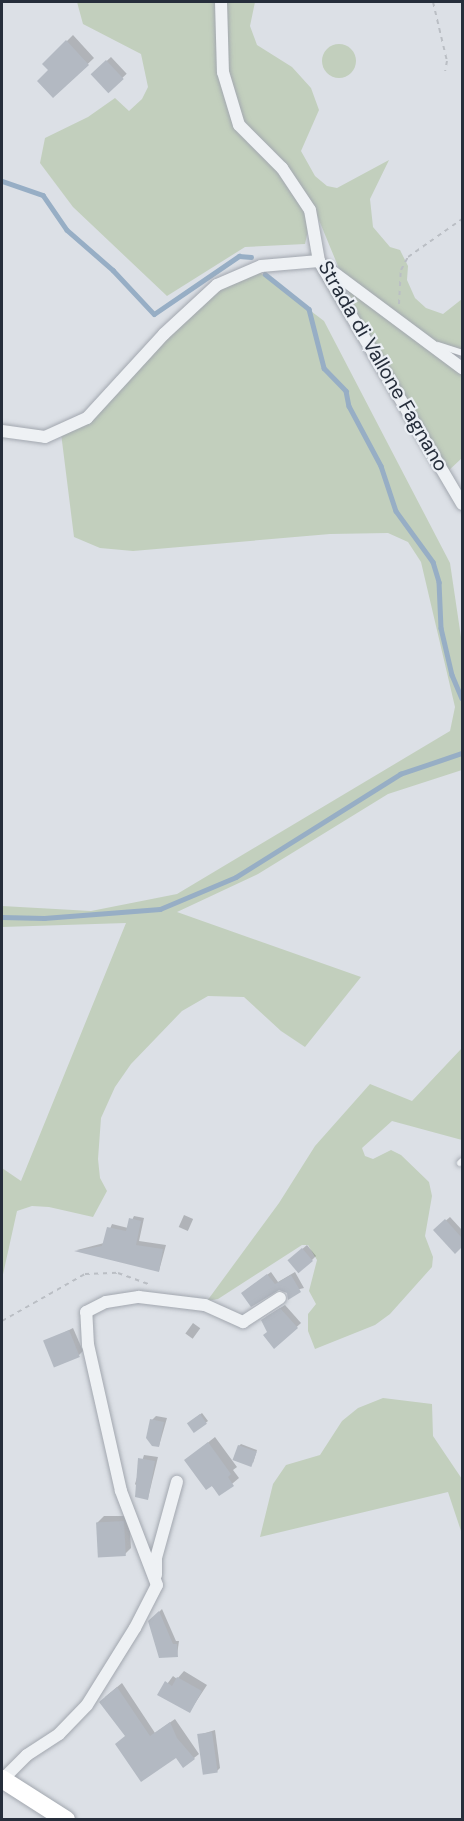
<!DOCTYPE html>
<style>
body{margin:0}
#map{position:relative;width:464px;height:1821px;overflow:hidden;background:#dce0e6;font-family:"DM Sans",sans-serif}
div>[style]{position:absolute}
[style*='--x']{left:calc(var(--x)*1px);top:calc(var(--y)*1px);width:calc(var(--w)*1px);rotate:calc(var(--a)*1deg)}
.green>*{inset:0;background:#c2cfbd}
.round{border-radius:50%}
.shadow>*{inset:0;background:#0003;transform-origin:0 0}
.stream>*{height:4.5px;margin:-2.25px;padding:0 2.25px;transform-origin:2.25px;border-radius:2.25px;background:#97aec5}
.building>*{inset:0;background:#b3b9c2;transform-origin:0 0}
.path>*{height:2px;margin-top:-1px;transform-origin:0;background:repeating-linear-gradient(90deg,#babec4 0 4.5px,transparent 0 9px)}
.roads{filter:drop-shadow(0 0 2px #a2a7af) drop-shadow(0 0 2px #a2a7af)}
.service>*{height:6px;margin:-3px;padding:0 3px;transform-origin:3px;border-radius:3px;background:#eef1f4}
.minor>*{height:12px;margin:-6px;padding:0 6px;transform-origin:6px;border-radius:6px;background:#eef1f4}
.primary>*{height:18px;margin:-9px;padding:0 9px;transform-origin:9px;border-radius:9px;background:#fff}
span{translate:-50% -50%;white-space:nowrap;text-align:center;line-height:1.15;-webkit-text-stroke:4.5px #ebeff4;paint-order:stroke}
.street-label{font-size:20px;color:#262e3b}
.frame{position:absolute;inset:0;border:3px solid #262e3b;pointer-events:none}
</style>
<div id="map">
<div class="green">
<div style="clip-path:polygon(77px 2px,218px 2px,237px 126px,279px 170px,305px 212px,309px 226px,305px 244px,245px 247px,167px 296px,73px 207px,40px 163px,45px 138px,88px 117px,115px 98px,129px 111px,142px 99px,148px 87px,141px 54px,83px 24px)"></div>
<div style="clip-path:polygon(224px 2px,255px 2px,250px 26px,257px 45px,292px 67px,311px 88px,319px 110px,301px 151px,315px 176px,327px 186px,337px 188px,389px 160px,370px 199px,373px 227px,390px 247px,400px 250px,408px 266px,407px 280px,415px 298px,426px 308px,443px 314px,462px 299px,462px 355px,437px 353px,462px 372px,462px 458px,447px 472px,359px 317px,314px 208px,241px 124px,228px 76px)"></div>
<div class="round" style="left:322px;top:44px;width:34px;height:34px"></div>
<div style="clip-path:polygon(258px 271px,324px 321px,450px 563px,462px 644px,462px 770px,388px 794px,258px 874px,177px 912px,361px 977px,305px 1047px,281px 1031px,244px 997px,208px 996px,182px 1011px,131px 1064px,115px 1087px,101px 1118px,98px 1159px,100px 1178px,107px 1191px,93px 1217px,49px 1207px,32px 1206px,17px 1211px,2px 1279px,2px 1168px,21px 1181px,126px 923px,2px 927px,2px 906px,91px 911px,177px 894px,450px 731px,455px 707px,421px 562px,408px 542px,388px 533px,330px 534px,133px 551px,100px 548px,74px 537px,61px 433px,92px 421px,170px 335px,220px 286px)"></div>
<div style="clip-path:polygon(462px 1048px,462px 1140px,392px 1121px,362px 1148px,365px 1156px,373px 1159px,391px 1150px,401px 1155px,429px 1182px,432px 1196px,425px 1236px,433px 1257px,432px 1267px,390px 1314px,375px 1325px,315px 1349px,308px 1331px,308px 1314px,316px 1304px,309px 1291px,317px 1260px,308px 1245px,302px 1245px,218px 1299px,207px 1301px,279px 1203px,315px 1146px,370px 1084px,412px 1101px)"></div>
<div style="clip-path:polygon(383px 1398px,432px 1404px,433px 1436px,462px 1479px,462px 1534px,448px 1492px,260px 1537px,273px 1484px,286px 1465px,320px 1455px,342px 1421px,358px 1408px)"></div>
</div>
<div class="shadow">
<div style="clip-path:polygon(73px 35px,94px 58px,54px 96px,50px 70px,44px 64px)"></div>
<div style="left:111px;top:57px;width:23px;height:24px;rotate:47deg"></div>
<div style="left:184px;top:1215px;width:10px;height:13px;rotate:24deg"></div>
<div style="clip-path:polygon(134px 1216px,144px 1218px,139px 1241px,166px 1245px,159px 1271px,77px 1250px,104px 1243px,112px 1224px,128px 1228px)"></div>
<div style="clip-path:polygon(450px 1217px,462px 1230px,462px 1245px,455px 1252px,435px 1230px)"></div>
<div style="clip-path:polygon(307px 1245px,316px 1256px,312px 1260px,293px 1257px)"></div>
<div style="clip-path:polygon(271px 1272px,278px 1282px,295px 1272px,304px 1288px,288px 1292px,279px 1288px,246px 1290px)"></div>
<div style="clip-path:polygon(285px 1305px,301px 1323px,275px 1347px,266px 1317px)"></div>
<div style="left:193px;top:1323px;width:9px;height:13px;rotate:36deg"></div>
<div style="clip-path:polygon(73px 1328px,83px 1351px,79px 1355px,46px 1342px)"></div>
<div style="clip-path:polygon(202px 1413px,208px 1421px,195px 1431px,191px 1421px)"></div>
<div style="clip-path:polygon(156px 1416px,167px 1418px,159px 1446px,152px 1420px)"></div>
<div style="clip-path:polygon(215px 1437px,237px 1467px,233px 1470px,239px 1478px,220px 1494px,186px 1460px)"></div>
<div style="clip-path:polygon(241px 1444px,257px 1450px,253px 1463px,239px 1446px)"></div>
<div style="clip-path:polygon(144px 1455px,158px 1457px,148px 1498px,135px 1484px)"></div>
<div style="clip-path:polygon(104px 1516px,129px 1516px,131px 1548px,125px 1554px,97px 1523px)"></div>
<div style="clip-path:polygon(162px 1609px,176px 1641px,179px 1641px,177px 1655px,149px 1622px)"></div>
<div style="clip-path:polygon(184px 1671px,207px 1685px,190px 1711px,159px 1695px,173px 1676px,177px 1679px)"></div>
<div style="clip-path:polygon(122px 1683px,155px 1733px,175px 1719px,199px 1754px,194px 1758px,177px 1756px,127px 1735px,105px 1697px)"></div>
<div style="clip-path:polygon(215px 1730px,220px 1768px,217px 1771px,199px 1735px)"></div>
</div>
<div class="stream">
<div style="--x:2;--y:181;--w:43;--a:18.9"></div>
<div style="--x:43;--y:195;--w:42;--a:55.6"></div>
<div style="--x:67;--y:230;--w:61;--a:41"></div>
<div style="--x:113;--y:270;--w:60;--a:47"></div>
<div style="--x:154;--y:314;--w:103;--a:-34.3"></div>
<div style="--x:239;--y:256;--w:12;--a:5"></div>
<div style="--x:265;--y:274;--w:56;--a:38.5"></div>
<div style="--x:309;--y:309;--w:61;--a:75.7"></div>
<div style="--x:324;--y:368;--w:32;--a:46"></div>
<div style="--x:346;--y:391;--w:15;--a:79"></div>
<div style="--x:349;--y:406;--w:68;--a:61.9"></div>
<div style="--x:381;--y:466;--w:47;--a:71.6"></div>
<div style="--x:396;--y:511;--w:63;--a:54"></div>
<div style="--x:433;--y:562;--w:21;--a:73"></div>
<div style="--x:439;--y:582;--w:46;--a:87.5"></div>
<div style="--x:441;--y:628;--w:48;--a:76.8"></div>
<div style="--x:452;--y:675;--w:25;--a:67"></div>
<div style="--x:2;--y:917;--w:42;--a:1.4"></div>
<div style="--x:44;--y:918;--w:116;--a:-4.4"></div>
<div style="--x:160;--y:909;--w:82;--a:-22.8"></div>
<div style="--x:236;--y:877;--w:194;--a:-32.1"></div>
<div style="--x:400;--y:774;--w:65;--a:-18.7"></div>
</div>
<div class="building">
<div style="clip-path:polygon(66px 40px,89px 65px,53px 98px,37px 81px,48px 70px,42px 64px)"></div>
<div style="left:106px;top:60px;width:26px;height:21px;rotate:47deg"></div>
<div style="clip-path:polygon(129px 1218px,141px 1221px,136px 1245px,163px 1249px,159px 1272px,74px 1251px,102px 1246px,107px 1227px,126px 1231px)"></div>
<div style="clip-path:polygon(445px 1219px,462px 1238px,462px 1247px,455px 1254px,433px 1230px)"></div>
<div style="left:302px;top:1248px;width:17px;height:19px;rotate:50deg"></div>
<div style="clip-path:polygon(267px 1274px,275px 1284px,291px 1275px,301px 1292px,288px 1300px,287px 1293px,279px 1290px,251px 1307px,241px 1293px)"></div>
<div style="clip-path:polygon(280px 1308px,298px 1328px,274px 1349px,263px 1335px,267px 1332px,261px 1320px)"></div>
<div style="left:69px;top:1330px;width:29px;height:28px;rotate:68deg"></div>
<div style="left:200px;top:1414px;width:12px;height:16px;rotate:55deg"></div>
<div style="clip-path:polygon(150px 1419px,164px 1422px,159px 1447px,152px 1446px,146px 1438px)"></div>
<div style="clip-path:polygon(208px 1442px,231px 1474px,228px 1477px,234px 1486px,219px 1496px,212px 1486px,206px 1490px,184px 1460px)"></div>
<div style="left:238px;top:1445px;width:20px;height:16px;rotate:20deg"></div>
<div style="clip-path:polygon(138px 1458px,155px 1461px,148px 1500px,135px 1497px)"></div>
<div style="left:124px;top:1521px;width:35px;height:28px;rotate:87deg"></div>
<div style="clip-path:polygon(159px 1611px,173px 1644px,177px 1644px,178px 1657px,159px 1658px,148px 1621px)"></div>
<div style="clip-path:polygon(177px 1677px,202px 1691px,190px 1713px,157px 1695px,165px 1681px,172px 1686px)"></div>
<div style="clip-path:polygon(117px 1687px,150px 1736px,170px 1722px,177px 1738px,195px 1759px,183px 1768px,176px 1758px,141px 1782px,115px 1744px,125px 1736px,99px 1702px)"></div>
<div style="left:212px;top:1732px;width:41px;height:15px;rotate:82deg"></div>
</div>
<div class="path">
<div style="--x:433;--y:2;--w:61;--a:76.7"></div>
<div style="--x:447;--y:61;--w:10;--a:101"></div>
<div style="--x:399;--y:304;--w:34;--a:-87"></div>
<div style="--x:401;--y:270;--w:15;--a:-62"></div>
<div style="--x:408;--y:257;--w:66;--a:-35.1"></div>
<div style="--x:2;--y:1321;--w:95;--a:-29.5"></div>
<div style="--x:85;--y:1274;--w:33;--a:-2"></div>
<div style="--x:118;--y:1273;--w:35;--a:20"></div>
</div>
<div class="roads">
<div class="service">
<div style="--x:438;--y:345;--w:25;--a:18"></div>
<div style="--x:460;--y:1163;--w:3;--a:-45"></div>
</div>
<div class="minor">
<div style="--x:221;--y:2;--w:70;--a:88.4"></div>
<div style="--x:223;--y:72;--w:55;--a:73.2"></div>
<div style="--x:239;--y:125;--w:61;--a:45"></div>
<div style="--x:282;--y:168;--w:50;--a:56.3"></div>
<div style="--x:310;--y:210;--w:52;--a:80"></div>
<div style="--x:319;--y:261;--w:282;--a:59.5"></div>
<div style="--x:325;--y:266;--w:171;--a:36.7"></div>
<div style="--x:2;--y:431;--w:43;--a:7.9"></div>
<div style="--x:45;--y:437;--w:46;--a:-24.3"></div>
<div style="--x:87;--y:418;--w:114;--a:-47.5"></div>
<div style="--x:164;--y:334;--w:72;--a:-42.8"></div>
<div style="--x:217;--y:285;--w:48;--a:-23.4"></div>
<div style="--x:261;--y:266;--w:58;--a:-4.9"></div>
<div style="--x:156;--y:1575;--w:17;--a:-90"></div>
<div style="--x:156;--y:1558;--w:79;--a:-74.6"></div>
<div style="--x:2;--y:1780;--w:35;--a:-45"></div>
<div style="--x:27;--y:1755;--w:38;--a:-33"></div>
<div style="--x:59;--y:1734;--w:40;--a:-46"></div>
<div style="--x:87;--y:1705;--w:91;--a:-58.1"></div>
<div style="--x:135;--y:1628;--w:48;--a:-62.9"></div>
<div style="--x:157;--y:1585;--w:101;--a:-111"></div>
<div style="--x:121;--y:1491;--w:150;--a:-102.7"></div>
<div style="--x:88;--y:1345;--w:33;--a:-93"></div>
<div style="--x:86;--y:1312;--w:22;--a:-27"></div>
<div style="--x:106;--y:1302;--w:33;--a:-9"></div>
<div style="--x:139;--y:1297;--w:66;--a:6.9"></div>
<div style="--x:205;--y:1305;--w:42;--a:24.1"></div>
<div style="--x:243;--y:1322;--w:44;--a:-33"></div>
</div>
<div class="primary">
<div style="--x:2;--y:1779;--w:76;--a:32.6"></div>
</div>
</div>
<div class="street-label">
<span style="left:383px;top:366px;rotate:60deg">Strada di Vallone Fagnano</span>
</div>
<div class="frame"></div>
</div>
